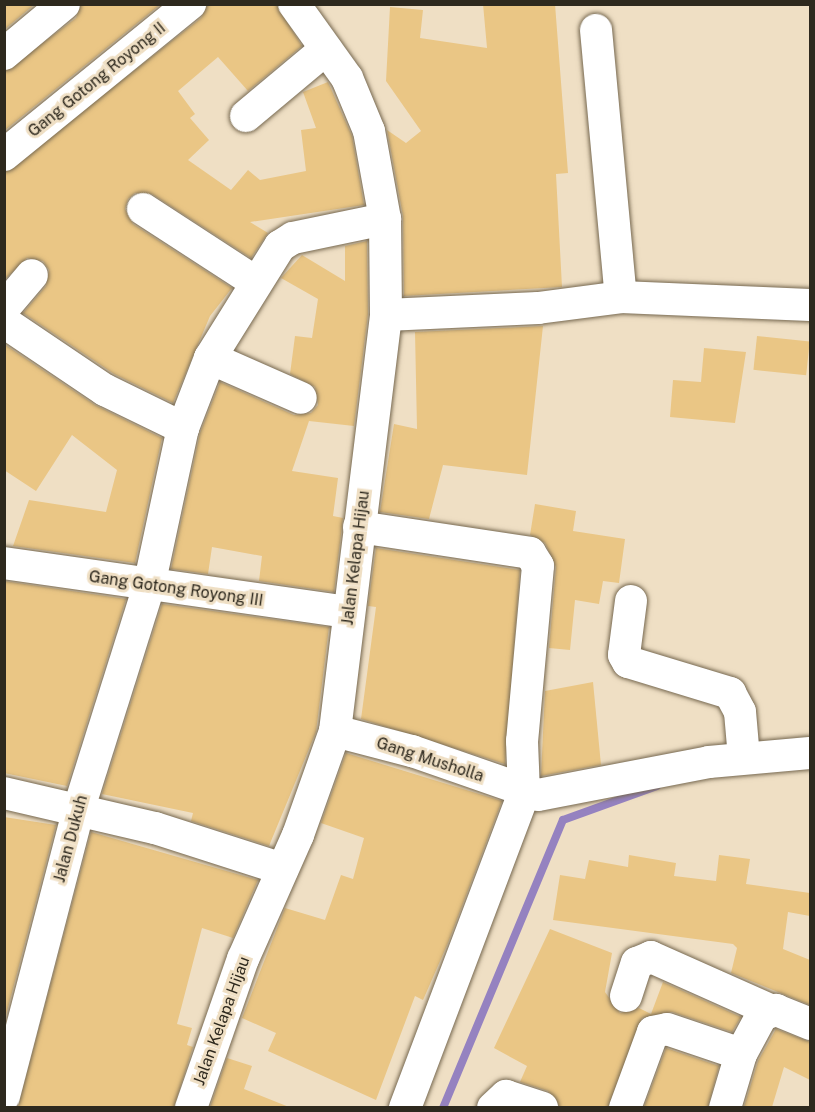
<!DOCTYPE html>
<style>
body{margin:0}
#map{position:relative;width:815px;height:1112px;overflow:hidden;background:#efdfc4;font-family:"Public Sans",sans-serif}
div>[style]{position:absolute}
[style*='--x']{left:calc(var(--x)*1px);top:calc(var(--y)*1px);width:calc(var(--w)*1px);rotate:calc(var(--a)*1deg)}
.stream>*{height:8px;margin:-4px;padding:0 4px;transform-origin:4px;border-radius:4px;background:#9582c0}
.building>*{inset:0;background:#eac685;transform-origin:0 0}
.roads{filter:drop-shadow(0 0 2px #766850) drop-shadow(0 0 2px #766850)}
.minor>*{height:32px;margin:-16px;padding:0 16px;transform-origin:16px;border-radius:16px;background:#fff}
span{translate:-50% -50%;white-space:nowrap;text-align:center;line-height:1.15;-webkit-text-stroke:6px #efdfc4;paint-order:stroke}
.street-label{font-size:16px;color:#2e291e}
.frame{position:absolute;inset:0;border:6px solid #2e291e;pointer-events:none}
</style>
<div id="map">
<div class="stream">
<div style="--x:443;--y:1108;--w:312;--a:-67.4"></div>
<div style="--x:563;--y:820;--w:100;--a:-19.9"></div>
</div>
<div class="building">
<div style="clip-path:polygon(4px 4px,35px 4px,4px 30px)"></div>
<div style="clip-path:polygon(81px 4px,161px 4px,4px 131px,4px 72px,76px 18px)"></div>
<div style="clip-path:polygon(208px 4px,276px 4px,302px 46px,248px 91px,218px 57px,178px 91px,195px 114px,190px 118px,209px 140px,188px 160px,231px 190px,248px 170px,260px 180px,306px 171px,301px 130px,316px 128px,303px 92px,328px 82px,352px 136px,364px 205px,250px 222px,268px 233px,251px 258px,152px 194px,135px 193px,128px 199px,125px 209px,133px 224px,232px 288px,210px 316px,173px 403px,114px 374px,23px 313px,46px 286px,49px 270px,43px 261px,27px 258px,4px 280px,4px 173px,201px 18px)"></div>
<div style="clip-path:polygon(483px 4px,555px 4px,568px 173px,556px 174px,562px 287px,404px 296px,403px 216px,387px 130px,406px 143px,421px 131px,386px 81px,390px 7px,423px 10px,420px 38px,487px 48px)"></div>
<div style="clip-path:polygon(367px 241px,368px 314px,354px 426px,309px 421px,292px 471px,338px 478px,333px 516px,343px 518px,334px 592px,259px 581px,262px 556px,212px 547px,208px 574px,171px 569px,200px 433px,220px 382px,294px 415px,311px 413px,318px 405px,315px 387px,290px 374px,295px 336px,312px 338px,318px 299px,281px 278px,302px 255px,345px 281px,345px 246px)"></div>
<div style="clip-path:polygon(543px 326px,527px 475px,443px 465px,429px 519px,380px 512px,394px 424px,417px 429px,415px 332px)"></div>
<div style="left:757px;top:336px;width:53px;height:34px;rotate:6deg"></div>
<div style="clip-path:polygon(4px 344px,95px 405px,162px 438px,135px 563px,13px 546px,29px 500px,106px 512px,117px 470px,72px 435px,36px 491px,4px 470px)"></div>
<div style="clip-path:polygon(704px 348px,746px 352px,735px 423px,670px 417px,673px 380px,701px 382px)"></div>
<div style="clip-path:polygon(535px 504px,576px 511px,573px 531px,625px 539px,619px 583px,603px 581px,599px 604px,575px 600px,570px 650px,549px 648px,556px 567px,545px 543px,530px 535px)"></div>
<div style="clip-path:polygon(376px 548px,520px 570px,505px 764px,361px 719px,376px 607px,368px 606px)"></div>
<div style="clip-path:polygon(4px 581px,126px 599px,67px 786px,4px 773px)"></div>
<div style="clip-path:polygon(162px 604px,329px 627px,316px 732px,269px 846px,191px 821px,193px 813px,102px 794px)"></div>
<div style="clip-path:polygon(593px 682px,601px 765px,541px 776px,545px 691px)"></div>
<div style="clip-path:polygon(346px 753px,502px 801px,448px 943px,423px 1000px,415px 996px,376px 1100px,268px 1051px,276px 1033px,242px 1018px,285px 908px,325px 920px,341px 875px,353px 879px,364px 838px,321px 823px)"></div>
<div style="clip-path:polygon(4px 817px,56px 825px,4px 1023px)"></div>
<div style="clip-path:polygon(91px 832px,258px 880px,233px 938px,202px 928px,177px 1024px,192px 1028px,187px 1045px,193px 1047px,174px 1107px,18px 1107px)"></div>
<div style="clip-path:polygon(629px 855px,676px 863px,674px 876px,716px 881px,719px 855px,750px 859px,746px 884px,810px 893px,810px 916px,788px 912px,783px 949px,810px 960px,810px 1005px,731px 973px,737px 948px,733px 944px,553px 920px,560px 875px,585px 879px,589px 860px,628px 867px)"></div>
<div style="clip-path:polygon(550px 929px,612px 953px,605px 992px,620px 1013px,639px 1008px,651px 1014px,663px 982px,741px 1017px,732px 1032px,672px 1012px,642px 1018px,608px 1107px,560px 1107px,548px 1091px,520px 1082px,527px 1066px,494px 1048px)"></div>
<div style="clip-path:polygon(776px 1029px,810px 1042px,810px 1080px,784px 1067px,772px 1107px,744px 1107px,758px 1061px)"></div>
<div style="clip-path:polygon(666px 1048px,719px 1066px,708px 1107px,644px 1107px)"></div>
<div style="clip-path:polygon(227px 1058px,252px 1066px,244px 1089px,289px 1107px,210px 1107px)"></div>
</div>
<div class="roads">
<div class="minor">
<div style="--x:596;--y:30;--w:268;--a:84.7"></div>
<div style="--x:4;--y:54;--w:78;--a:-39.8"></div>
<div style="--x:246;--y:116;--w:104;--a:-39.9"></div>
<div style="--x:4;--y:155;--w:240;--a:-39.1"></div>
<div style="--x:143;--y:209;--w:132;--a:33"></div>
<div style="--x:4;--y:308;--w:43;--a:-49.7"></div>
<div style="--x:386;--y:315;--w:152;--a:-2.6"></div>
<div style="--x:538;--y:308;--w:84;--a:-7.5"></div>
<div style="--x:621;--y:297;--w:189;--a:2.4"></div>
<div style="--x:4;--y:322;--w:122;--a:34"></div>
<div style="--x:105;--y:390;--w:87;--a:26"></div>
<div style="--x:210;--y:358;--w:99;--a:23.7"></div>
<div style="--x:359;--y:527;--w:173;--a:8.6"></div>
<div style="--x:530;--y:553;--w:15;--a:58"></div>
<div style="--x:538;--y:566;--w:176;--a:95.2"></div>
<div style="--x:522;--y:741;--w:52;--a:87.8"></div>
<div style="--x:524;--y:793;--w:337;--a:110.7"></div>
<div style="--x:4;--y:563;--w:348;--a:8.1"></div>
<div style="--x:631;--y:601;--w:54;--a:97.4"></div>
<div style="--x:624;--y:655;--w:8;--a:60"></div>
<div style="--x:628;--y:662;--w:107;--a:16.9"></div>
<div style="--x:730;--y:693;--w:21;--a:62"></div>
<div style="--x:740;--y:712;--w:46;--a:85"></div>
<div style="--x:335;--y:731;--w:80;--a:14.6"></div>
<div style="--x:412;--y:751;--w:133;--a:19.2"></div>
<div style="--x:538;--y:795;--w:174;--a:-10.9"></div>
<div style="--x:709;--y:762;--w:101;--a:-5.1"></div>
<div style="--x:4;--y:793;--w:155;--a:13.1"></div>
<div style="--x:155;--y:828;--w:134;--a:17.8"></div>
<div style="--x:626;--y:996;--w:35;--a:-72"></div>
<div style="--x:637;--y:963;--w:15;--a:-23"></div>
<div style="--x:651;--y:957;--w:128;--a:24"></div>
<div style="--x:4;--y:1096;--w:298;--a:-75.4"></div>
<div style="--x:79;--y:808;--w:233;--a:-72.5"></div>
<div style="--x:149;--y:586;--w:162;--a:-77.9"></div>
<div style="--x:183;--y:428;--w:75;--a:-68.9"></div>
<div style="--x:210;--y:358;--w:132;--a:-58"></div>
<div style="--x:280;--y:246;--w:15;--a:-32"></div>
<div style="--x:293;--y:238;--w:94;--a:-11.7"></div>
<div style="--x:191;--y:1108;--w:158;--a:-70.8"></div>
<div style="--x:243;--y:959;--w:136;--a:-66.1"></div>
<div style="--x:298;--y:835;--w:110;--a:-70.4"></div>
<div style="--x:335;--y:731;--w:419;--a:-83"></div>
<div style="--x:386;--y:315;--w:96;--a:-90.6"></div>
<div style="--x:385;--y:219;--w:89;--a:-100.3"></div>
<div style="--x:369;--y:131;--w:57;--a:-112.5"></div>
<div style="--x:347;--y:78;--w:91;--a:-125.6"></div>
<div style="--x:493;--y:1108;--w:18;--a:-43"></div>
<div style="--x:506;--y:1096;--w:38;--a:18"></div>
<div style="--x:625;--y:1108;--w:81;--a:-69.8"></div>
<div style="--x:653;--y:1032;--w:14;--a:-12"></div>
<div style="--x:667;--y:1029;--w:78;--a:18.7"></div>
<div style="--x:725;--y:1108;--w:56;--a:-73.5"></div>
<div style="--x:741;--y:1054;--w:44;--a:-61.7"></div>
<div style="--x:762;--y:1015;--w:15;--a:-20"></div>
<div style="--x:776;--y:1010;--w:37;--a:22"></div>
</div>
</div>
<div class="street-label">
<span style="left:97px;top:80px;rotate:-39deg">Gang Gotong Royong II</span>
<span style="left:356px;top:558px;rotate:-83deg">Jalan Kelapa Hijau</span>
<span style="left:176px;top:589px;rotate:8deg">Gang Gotong Royong III</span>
<span style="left:430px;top:760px;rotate:18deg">Gang Musholla</span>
<span style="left:71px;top:839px;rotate:-75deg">Jalan Dukuh</span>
<span style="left:222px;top:1021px;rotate:-70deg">Jalan Kelapa Hijau</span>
</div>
<div class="frame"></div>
</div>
